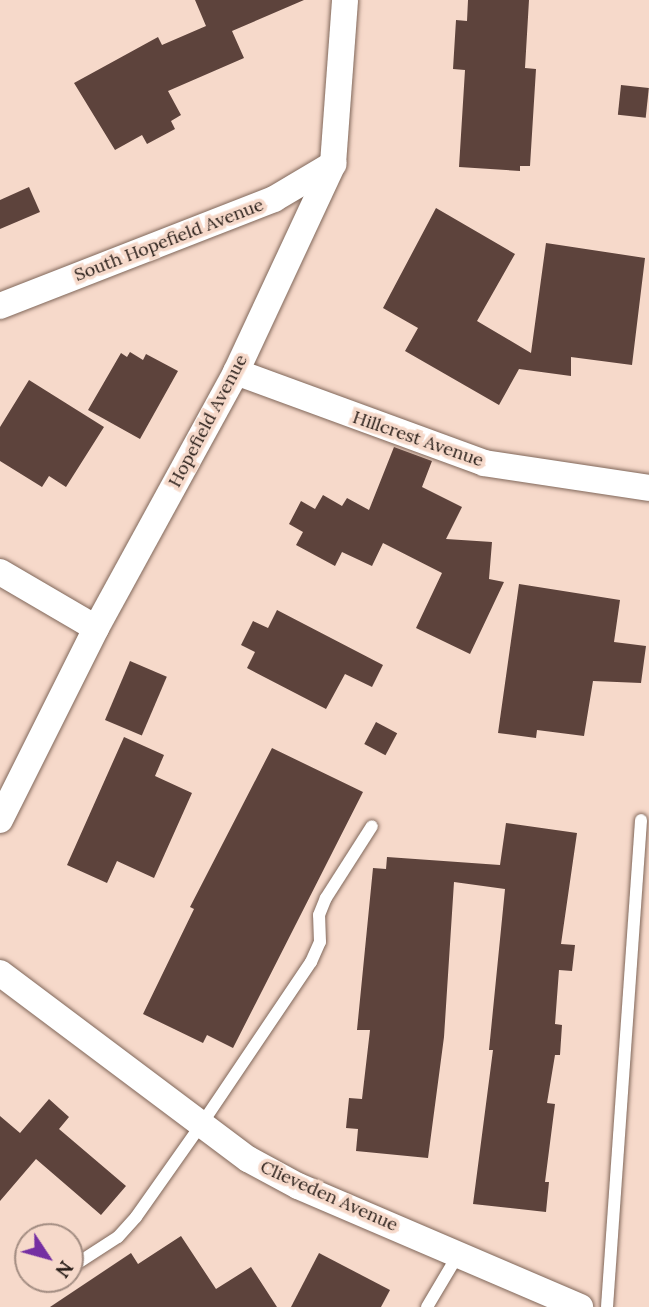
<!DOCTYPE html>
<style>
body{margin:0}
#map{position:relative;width:649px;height:1307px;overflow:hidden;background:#f6d9ca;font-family:Lora,serif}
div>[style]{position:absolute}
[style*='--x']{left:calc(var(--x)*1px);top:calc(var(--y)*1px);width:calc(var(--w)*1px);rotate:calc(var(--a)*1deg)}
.building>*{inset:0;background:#5d433c;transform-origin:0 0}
.roads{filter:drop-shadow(0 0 2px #80675a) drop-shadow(0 0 2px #80675a)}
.lane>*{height:12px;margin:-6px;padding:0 6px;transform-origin:6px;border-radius:6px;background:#fff}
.street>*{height:26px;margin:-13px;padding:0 13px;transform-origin:13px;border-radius:13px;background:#fff}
span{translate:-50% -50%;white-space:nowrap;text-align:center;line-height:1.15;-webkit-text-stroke:7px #f6d9ca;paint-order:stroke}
.street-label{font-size:18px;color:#261c17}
.north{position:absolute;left:14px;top:1223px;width:70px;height:70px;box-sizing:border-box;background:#f6d9ca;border:2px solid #a38d82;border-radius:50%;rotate:126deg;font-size:19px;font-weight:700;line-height:28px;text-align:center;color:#261c17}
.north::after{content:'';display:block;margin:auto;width:24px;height:32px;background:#752fa2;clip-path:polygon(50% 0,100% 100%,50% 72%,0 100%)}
</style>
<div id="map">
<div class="building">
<div style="clip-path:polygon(195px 0,304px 0,232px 31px,244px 58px,168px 91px,181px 115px,171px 121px,175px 129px,147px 144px,142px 135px,115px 150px,74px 83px,158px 37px,162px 45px,206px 26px)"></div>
<div style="clip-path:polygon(468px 0,529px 0,525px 68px,536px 69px,530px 166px,520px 166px,520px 171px,459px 167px,465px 70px,453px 69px,456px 20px,467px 21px)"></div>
<div style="left:621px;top:85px;width:28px;height:30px;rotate:6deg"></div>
<div style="clip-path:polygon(29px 187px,40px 212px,0 229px,0 200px)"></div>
<div style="clip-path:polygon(436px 208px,515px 254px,477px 321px,531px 353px,546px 243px,645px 258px,632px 365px,571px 357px,571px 376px,519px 369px,499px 405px,405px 351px,418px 328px,383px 308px)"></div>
<div style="clip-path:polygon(130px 352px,143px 360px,146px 354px,178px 371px,140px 439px,88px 410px,121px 353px,127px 357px)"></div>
<div style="clip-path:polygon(29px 380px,104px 427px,66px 487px,49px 476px,42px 487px,0 461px,0 427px)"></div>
<div style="clip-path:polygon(394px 447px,432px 461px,422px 487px,462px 507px,446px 539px,492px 542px,489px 579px,504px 582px,470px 654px,416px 628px,442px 573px,383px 543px,372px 566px,342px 552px,335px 566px,296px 545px,303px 532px,289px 524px,301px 501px,315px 509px,323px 495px,342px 506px,347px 498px,369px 510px)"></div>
<div style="clip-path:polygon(519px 584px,620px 600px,614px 642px,646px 646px,641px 683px,593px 681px,584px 736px,537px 730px,536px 738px,498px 733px)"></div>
<div style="clip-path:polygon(277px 610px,383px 665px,372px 687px,345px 674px,326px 709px,247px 668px,255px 652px,241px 645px,253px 621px,268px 628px)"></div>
<div style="left:130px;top:661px;width:40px;height:64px;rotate:23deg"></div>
<div style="left:376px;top:722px;width:24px;height:25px;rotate:28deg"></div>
<div style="clip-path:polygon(124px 737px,164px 755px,155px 776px,192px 793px,154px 878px,117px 861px,107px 883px,67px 865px)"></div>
<div style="clip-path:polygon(272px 748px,363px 792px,233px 1048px,207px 1035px,203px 1043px,143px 1014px,194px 909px,190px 907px)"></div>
<div style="clip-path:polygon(506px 823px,577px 833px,561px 944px,575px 945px,572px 971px,559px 970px,555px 1024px,562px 1025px,560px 1055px,555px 1055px,547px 1103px,555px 1104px,545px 1182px,549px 1182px,546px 1212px,473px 1204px,493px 1050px,489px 1050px,505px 889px,454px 882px,444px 1037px,428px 1158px,356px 1151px,358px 1129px,346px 1128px,349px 1098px,362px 1099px,370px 1030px,357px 1030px,373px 868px,386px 869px,387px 857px,500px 865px)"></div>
<div style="clip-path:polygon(49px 1099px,69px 1117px,59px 1129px,126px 1186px,101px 1215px,36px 1159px,0 1201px,0 1116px,20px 1133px)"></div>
<div style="clip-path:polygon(181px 1236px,216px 1289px,251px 1267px,277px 1307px,50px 1307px,131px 1253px,138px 1264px)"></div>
<div style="clip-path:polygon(319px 1253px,390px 1290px,381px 1307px,291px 1307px)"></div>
</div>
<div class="roads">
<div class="lane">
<div style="--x:70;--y:1268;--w:57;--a:-32.9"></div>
<div style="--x:118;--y:1237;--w:27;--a:-48"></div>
<div style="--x:136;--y:1217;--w:113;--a:-54.8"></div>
<div style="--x:201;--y:1125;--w:197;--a:-56"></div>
<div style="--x:311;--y:962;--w:22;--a:-66"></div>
<div style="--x:320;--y:942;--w:27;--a:-92"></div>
<div style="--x:319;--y:915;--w:18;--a:-68"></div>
<div style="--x:326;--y:898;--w:85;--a:-57.4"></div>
<div style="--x:427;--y:1307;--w:63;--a:-59.3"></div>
<div style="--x:607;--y:1307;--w:488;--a:-86"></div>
</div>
<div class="street">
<div style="--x:0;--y:306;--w:294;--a:-21.3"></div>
<div style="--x:274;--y:199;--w:69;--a:-30.7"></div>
<div style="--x:236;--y:372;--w:264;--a:20.1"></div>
<div style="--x:484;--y:463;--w:167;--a:8.6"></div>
<div style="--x:0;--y:572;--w:111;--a:30.3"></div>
<div style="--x:0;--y:820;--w:215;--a:-63.4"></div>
<div style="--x:96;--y:628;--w:292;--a:-61.3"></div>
<div style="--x:236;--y:372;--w:230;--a:-65"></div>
<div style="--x:333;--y:164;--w:164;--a:-85.8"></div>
<div style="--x:0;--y:973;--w:310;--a:36.9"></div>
<div style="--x:248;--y:1159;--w:57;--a:28.4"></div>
<div style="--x:298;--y:1186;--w:307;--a:23.2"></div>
</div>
</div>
<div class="street-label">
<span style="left:169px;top:240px;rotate:-21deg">South Hopefield Avenue</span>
<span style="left:208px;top:421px;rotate:-62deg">Hopefield Avenue</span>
<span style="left:418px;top:439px;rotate:19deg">Hillcrest Avenue</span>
<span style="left:329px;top:1196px;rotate:24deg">Clieveden Avenue</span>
</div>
<div class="north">N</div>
</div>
